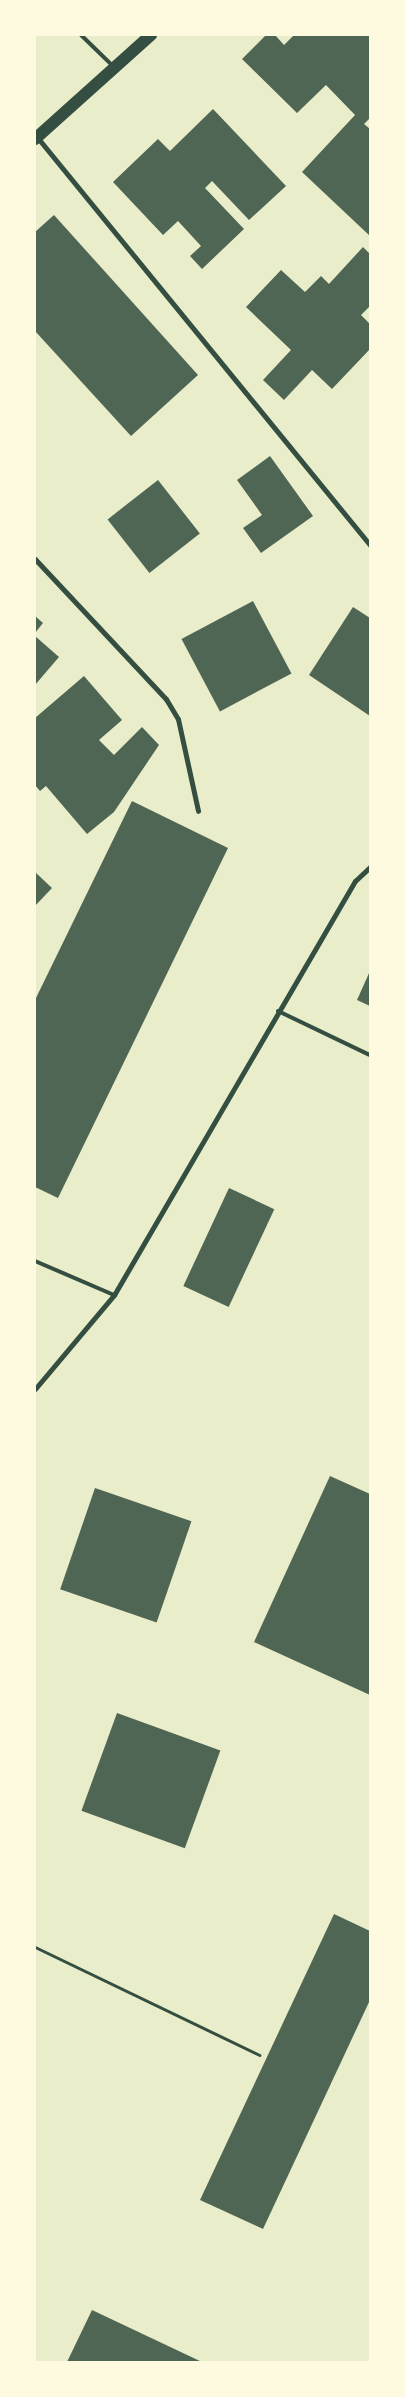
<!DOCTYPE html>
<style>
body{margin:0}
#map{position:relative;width:405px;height:2397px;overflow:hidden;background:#e9edc9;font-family:Lato,sans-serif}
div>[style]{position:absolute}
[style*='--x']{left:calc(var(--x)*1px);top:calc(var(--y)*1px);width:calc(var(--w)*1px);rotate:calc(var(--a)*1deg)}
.building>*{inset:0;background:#4f6655;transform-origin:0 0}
.path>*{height:3px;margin:-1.5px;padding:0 1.5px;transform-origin:1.5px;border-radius:1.5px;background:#344e41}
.service>*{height:4px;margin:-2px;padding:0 2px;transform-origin:2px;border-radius:2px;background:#344e41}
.minor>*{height:5px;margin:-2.5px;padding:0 2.5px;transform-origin:2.5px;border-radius:2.5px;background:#344e41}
.primary>*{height:12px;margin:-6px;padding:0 6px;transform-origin:6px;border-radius:6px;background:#344e41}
span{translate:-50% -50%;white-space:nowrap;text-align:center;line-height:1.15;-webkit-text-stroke:5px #fefae0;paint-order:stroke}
.frame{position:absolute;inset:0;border:36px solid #fefae0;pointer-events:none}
</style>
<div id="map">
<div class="building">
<div style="clip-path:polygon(266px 35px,275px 35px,284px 45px,294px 35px,370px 35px,370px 118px,364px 124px,370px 129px,370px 236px,302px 172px,355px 115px,326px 85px,297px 113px,242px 59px)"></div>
<div style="clip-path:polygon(213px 109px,286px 186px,249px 220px,212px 181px,205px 188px,244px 229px,202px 269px,190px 256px,201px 246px,178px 221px,163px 235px,113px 182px,158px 139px,170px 151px)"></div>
<div style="clip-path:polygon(54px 215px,198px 375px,131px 436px,35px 331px,35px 232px)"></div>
<div style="clip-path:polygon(363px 247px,370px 254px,370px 306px,361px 315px,370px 324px,370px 349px,332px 389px,312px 370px,284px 400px,263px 380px,291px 350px,246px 307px,281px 270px,305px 292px,321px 276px,329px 284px)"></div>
<div style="clip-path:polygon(270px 456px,313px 516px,261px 553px,243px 528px,262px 515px,237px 480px)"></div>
<div style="left:158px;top:480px;width:68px;height:64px;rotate:52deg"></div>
<div style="left:253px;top:601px;width:82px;height:81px;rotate:62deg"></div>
<div style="clip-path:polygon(353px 607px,370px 618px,370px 716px,309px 675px)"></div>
<div style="clip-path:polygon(35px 616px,43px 623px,35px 633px)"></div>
<div style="clip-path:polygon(35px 636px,59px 657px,35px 685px)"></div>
<div style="clip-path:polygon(84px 676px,122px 720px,99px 740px,114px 755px,142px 727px,159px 745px,114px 812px,87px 834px,46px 786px,40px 791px,35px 785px,35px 718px)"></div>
<div style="clip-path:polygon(132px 801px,228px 848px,58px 1198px,35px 1187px,35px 1000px)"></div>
<div style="clip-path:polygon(35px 872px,52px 888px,35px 906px)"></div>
<div style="clip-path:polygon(370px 971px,370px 1006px,357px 1000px)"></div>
<div style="left:229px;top:1188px;width:50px;height:108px;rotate:25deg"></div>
<div style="clip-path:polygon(330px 1476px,370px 1494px,370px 1695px,254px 1642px)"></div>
<div style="left:95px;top:1488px;width:102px;height:107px;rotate:19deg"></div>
<div style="left:117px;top:1713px;width:110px;height:104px;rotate:20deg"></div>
<div style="clip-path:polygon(334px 1914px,370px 1931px,370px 2000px,263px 2229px,200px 2200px)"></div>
<div style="clip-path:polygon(92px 2310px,202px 2362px,67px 2362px)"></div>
</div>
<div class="path">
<div style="--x:35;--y:1947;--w:249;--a:25.7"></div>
</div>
<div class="service">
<div style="--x:81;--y:35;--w:45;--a:44.1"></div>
<div style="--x:278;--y:1011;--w:102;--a:25.6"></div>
<div style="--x:35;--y:1261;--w:86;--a:23.3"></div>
</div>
<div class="minor">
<div style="--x:37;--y:137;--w:527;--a:50.78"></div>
<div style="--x:35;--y:559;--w:192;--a:46.9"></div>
<div style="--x:166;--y:699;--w:23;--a:59"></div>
<div style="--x:178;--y:719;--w:94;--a:77.7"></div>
<div style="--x:35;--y:1389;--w:123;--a:-50"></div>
<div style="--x:114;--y:1295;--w:479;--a:-59.8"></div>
<div style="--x:355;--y:881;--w:21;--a:-43"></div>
</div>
<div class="primary">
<div style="--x:35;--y:139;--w:156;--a:-41.9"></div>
</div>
<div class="frame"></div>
</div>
